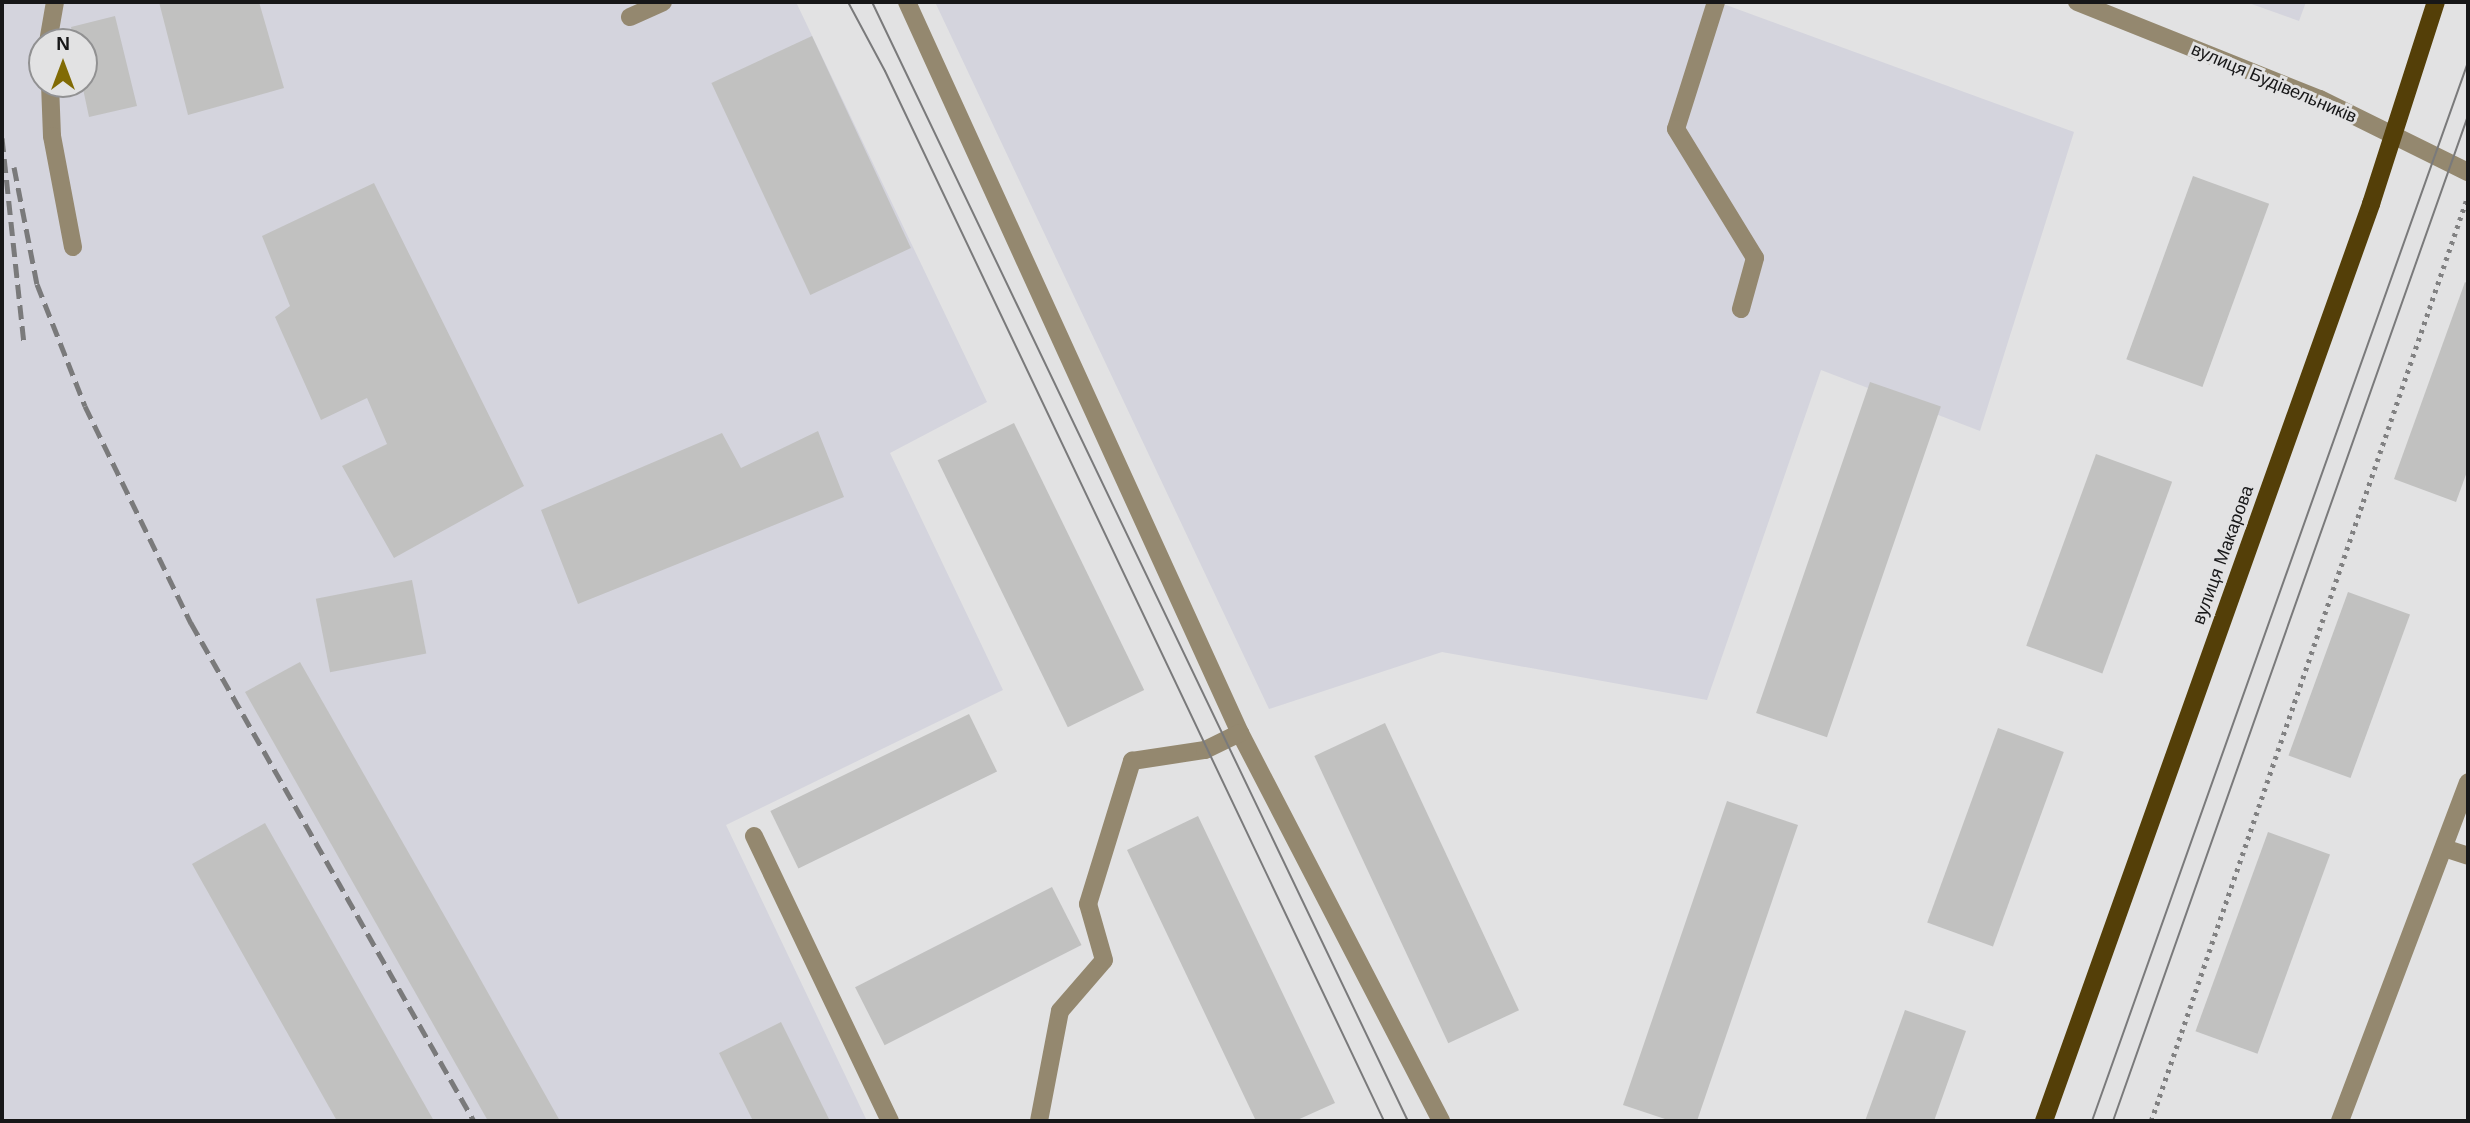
<!DOCTYPE html>
<meta charset="utf-8">
<style>
body{margin:0}
#map{position:relative;width:2470px;height:1123px;overflow:hidden;background:#e2e2e3;font-family:Helvetica,sans-serif}
div>[style]{position:absolute}
[style*='--x']{left:calc(var(--x)*1px);top:calc(var(--y)*1px);width:calc(var(--w)*1px);rotate:calc(var(--a)*1deg)}
.built>*{inset:0;background:#d4d4dd}
.building>*{inset:0;background:#c1c1c0;transform-origin:0 0}
.path>*{height:4.5px;margin-top:-2.25px;transform-origin:0;background:repeating-linear-gradient(90deg,#818182 0 3.5px,transparent 0 8.5px)}
.minor>*{height:18px;margin:-9px;padding:0 9px;transform-origin:9px;border-radius:9px;background:#94886f}
.major>*{height:18px;margin:-9px;padding:0 9px;transform-origin:9px;border-radius:9px;background:#543f08}
.tram>*{height:2px;margin:-1px;padding:0 1px;transform-origin:1px;border-radius:1px;background:#7a7a7b}
.rail>*{height:5px;margin-top:-2.5px;transform-origin:0;background:repeating-linear-gradient(90deg,#7a7a7b 0 14px,transparent 0 21px)}
span{translate:-50% -50%;white-space:nowrap;text-align:center;line-height:1.15;-webkit-text-stroke:6px #e2e2e3;paint-order:stroke}
.street-label{font-size:18px;color:#171718}
.frame{position:absolute;inset:0;border:4px solid #171718;pointer-events:none}
.north{position:absolute;left:28px;top:28px;width:70px;height:70px;box-sizing:border-box;background:#e2e2e3;border:2px solid #919192;border-radius:50%;rotate:0deg;font-size:19px;font-weight:700;line-height:28px;text-align:center;color:#171718}
.north::after{content:'';display:block;margin:auto;width:24px;height:32px;background:#816b05;clip-path:polygon(50% 0,100% 100%,50% 72%,0 100%)}
</style>
<div id="map">
<div class="built">
<div style="clip-path:polygon(evenodd,2px 2px,796px 2px,987px 402px,890px 453px,1003px 690px,726px 825px,867px 1121px,2px 1121px,2px 2px,42px 42px,84px 42px,84px 84px,42px 84px,42px 42px)"></div>
<div style="clip-path:polygon(935px 2px,1718px 2px,2074px 132px,1980px 431px,1821px 370px,1707px 700px,1442px 652px,1269px 709px)"></div>
<div style="clip-path:polygon(2246px 2px,2306px 2px,2299px 21px)"></div>
</div>
<div class="building">
<div style="clip-path:polygon(159px 2px,259px 2px,284px 88px,188px 115px)"></div>
<div style="clip-path:polygon(115px 16px,137px 106px,89px 117px,82px 84px,84px 42px,74px 42px,71px 27px)"></div>
<div style="left:812px;top:36px;width:234px;height:111px;rotate:65deg"></div>
<div style="left:2193px;top:176px;width:81px;height:195px;rotate:20deg"></div>
<div style="clip-path:polygon(374px 183px,524px 486px,394px 558px,342px 466px,387px 444px,367px 398px,321px 420px,275px 317px,290px 306px,262px 236px)"></div>
<div style="clip-path:polygon(2465px 282px,2468px 284px,2468px 469px,2456px 502px,2394px 479px)"></div>
<div style="left:1870px;top:382px;width:75px;height:350px;rotate:19deg"></div>
<div style="left:1014px;top:423px;width:297px;height:85px;rotate:64deg"></div>
<div style="clip-path:polygon(818px 431px,844px 497px,578px 604px,541px 510px,722px 433px,741px 468px)"></div>
<div style="left:2096px;top:454px;width:81px;height:204px;rotate:20deg"></div>
<div style="left:412px;top:580px;width:75px;height:98px;rotate:79deg"></div>
<div style="left:2348px;top:592px;width:66px;height:174px;rotate:20deg"></div>
<div style="clip-path:polygon(300px 662px,464px 950px,560px 1121px,488px 1121px,245px 692px)"></div>
<div style="left:969px;top:714px;width:64px;height:221px;rotate:64deg"></div>
<div style="left:1385px;top:723px;width:317px;height:78px;rotate:65deg"></div>
<div style="left:1998px;top:728px;width:70px;height:207px;rotate:20deg"></div>
<div style="clip-path:polygon(1727px 801px,1798px 825px,1697px 1121px,1671px 1121px,1623px 1105px)"></div>
<div style="clip-path:polygon(1198px 816px,1335px 1103px,1295px 1121px,1256px 1121px,1127px 850px)"></div>
<div style="clip-path:polygon(265px 823px,434px 1121px,337px 1121px,192px 864px)"></div>
<div style="left:2268px;top:832px;width:66px;height:212px;rotate:20deg"></div>
<div style="left:1052px;top:887px;width:65px;height:221px;rotate:63deg"></div>
<div style="clip-path:polygon(1905px 1010px,1966px 1031px,1934px 1121px,1865px 1121px)"></div>
<div style="clip-path:polygon(781px 1022px,830px 1121px,753px 1121px,719px 1053px)"></div>
</div>
<div class="path">
<div style="--x:2151;--y:1121;--w:976;--a:-71.1"></div>
</div>
<div class="minor">
<div style="--x:907;--y:2;--w:803;--a:65.51"></div>
<div style="--x:1240;--y:733;--w:437;--a:62.6"></div>
<div style="--x:1716;--y:2;--w:133;--a:107.5"></div>
<div style="--x:1676;--y:129;--w:151;--a:58.5"></div>
<div style="--x:1755;--y:258;--w:53;--a:105.4"></div>
<div style="--x:2077;--y:2;--w:262;--a:21.8"></div>
<div style="--x:2320;--y:99;--w:165;--a:26.3"></div>
<div style="--x:630;--y:17;--w:36;--a:-24"></div>
<div style="--x:48;--y:42;--w:41;--a:-80.1"></div>
<div style="--x:50;--y:84;--w:52;--a:87.8"></div>
<div style="--x:52;--y:136;--w:113;--a:79.3"></div>
<div style="--x:754;--y:836;--w:316;--a:64.5"></div>
<div style="--x:2444;--y:848;--w:25;--a:18"></div>
<div style="--x:1039;--y:1121;--w:112;--a:-79.2"></div>
<div style="--x:1060;--y:1011;--w:67;--a:-49.2"></div>
<div style="--x:1104;--y:960;--w:58;--a:-105.9"></div>
<div style="--x:1088;--y:904;--w:150;--a:-72.9"></div>
<div style="--x:1132;--y:761;--w:74;--a:-8.6"></div>
<div style="--x:1205;--y:750;--w:39;--a:-26"></div>
<div style="--x:2340;--y:1121;--w:362;--a:-69.3"></div>
</div>
<div class="major">
<div style="--x:2044;--y:1121;--w:974;--a:-70.37"></div>
<div style="--x:2371;--y:204;--w:212;--a:-72.2"></div>
</div>
<div class="tram">
<div style="--x:848;--y:2;--w:78;--a:61.8"></div>
<div style="--x:885;--y:71;--w:1163;--a:64.58"></div>
<div style="--x:872;--y:2;--w:1241;--a:64.41"></div>
<div style="--x:2092;--y:1121;--w:1124;--a:-70.45"></div>
<div style="--x:2113;--y:1121;--w:1066;--a:-70.55"></div>
</div>
<div class="rail">
<div style="--x:2;--y:138;--w:208;--a:83.9"></div>
<div style="--x:14;--y:167;--w:119;--a:78.9"></div>
<div style="--x:37;--y:284;--w:131;--a:68.5"></div>
<div style="--x:85;--y:406;--w:242;--a:64"></div>
<div style="--x:191;--y:623;--w:573;--a:60.39"></div>
</div>
<div class="street-label">
<span style="left:2274px;top:83px;rotate:23deg">вулиця Будівельників</span>
<span style="left:2223px;top:555px;rotate:-70deg">вулиця Макарова</span>
</div>
<div class="frame"></div>
<div class="north">N</div>
</div>
